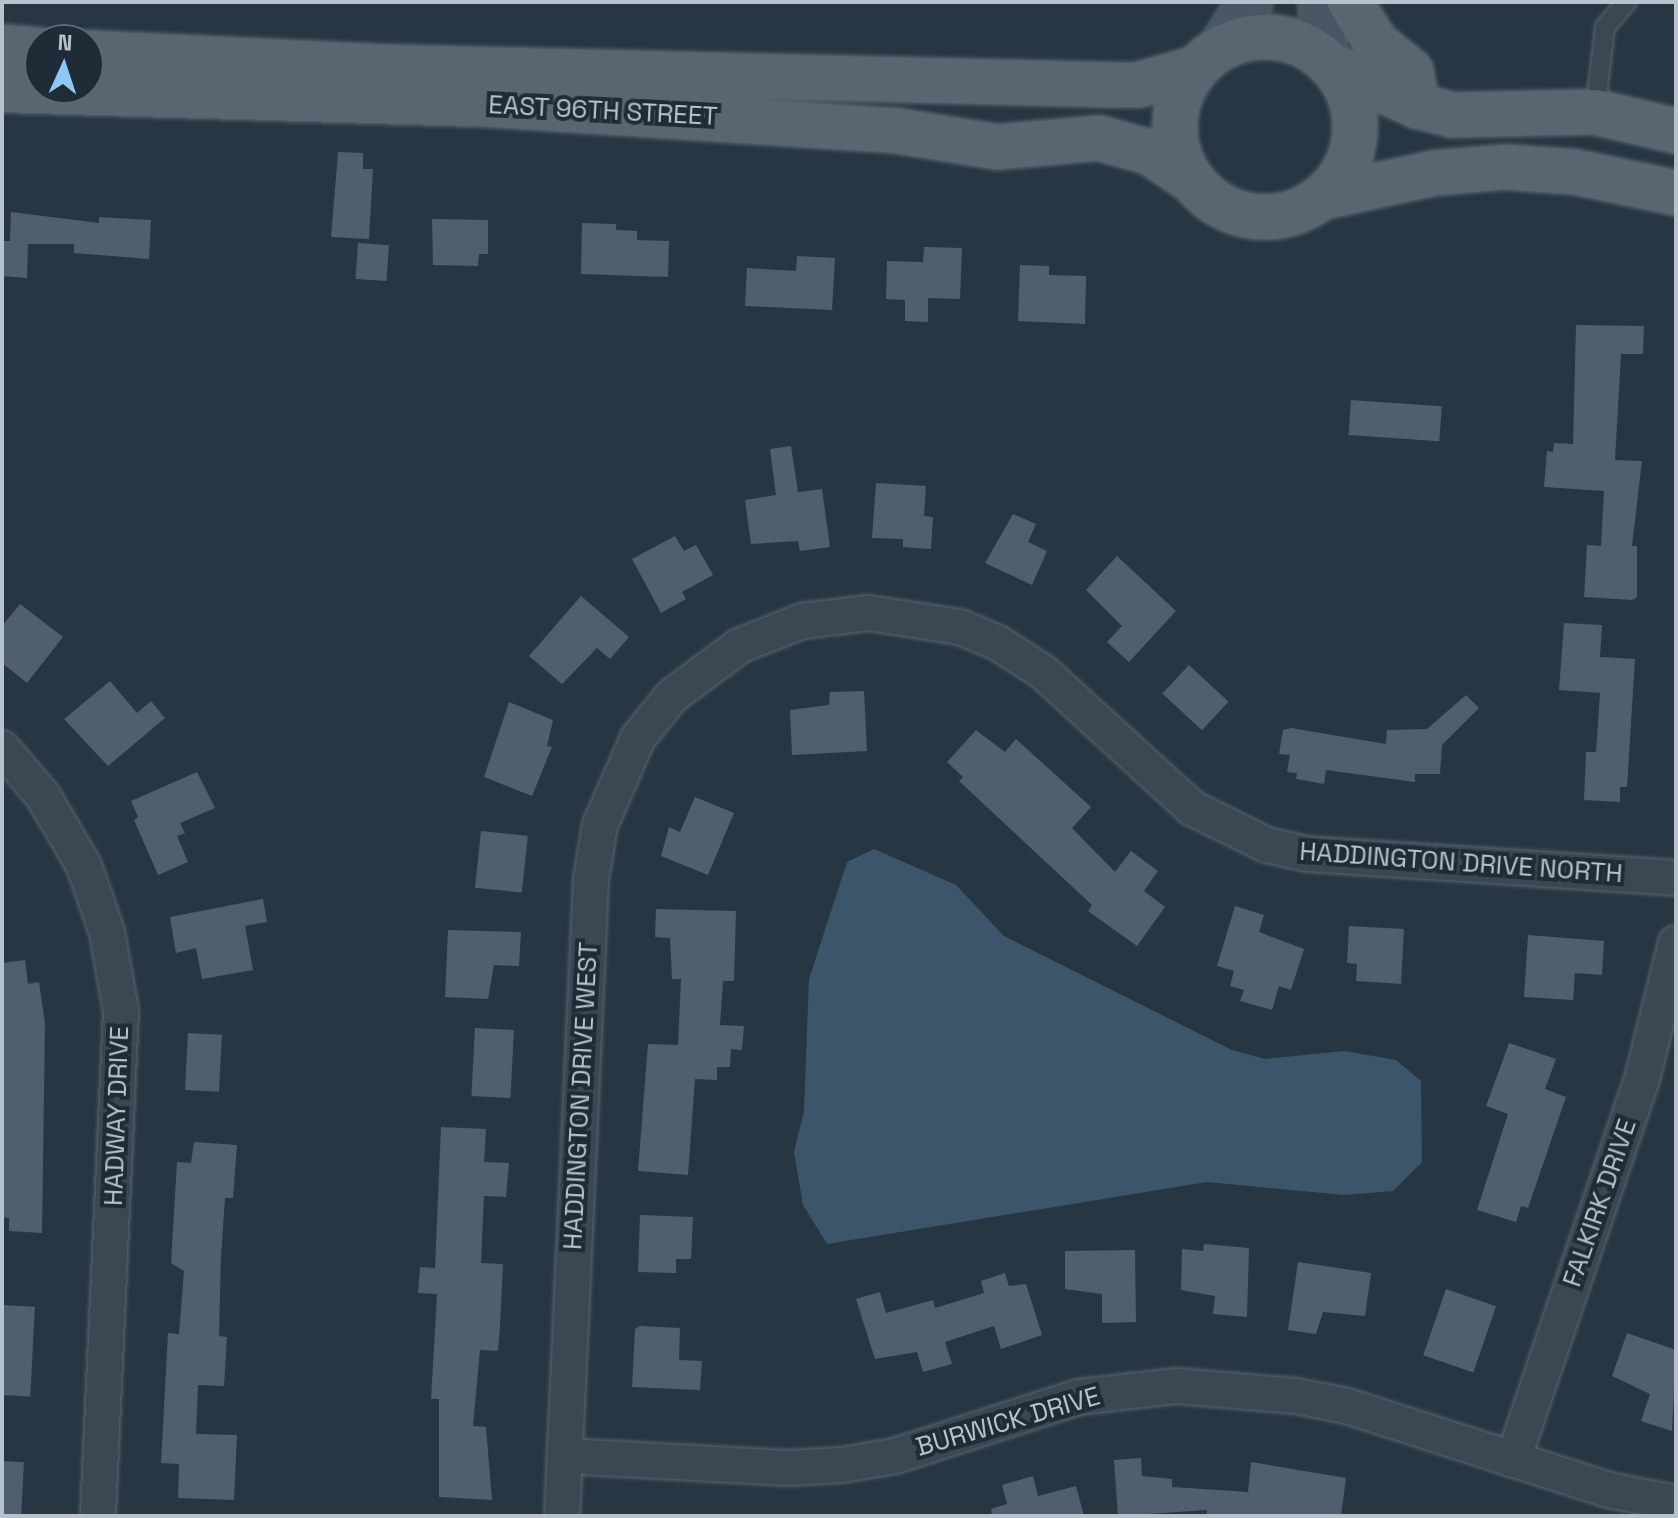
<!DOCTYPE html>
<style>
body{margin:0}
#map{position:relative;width:1678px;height:1518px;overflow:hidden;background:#263642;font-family:"Space Grotesk",sans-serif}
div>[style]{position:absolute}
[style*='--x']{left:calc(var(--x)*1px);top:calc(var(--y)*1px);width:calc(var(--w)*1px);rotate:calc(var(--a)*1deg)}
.water>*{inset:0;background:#3c556b}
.building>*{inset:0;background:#505f6d;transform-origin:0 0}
.roads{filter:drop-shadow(0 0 2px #59656f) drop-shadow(0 0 2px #59656f)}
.lane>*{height:18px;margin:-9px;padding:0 9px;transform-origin:9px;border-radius:9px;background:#3b4752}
.street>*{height:34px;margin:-17px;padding:0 17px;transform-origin:17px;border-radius:17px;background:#3b4752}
.secondary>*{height:44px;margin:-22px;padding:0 22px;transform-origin:22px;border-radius:22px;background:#495765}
.primary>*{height:44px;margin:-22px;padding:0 22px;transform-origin:22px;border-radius:22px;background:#596672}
.primary>.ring{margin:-22px;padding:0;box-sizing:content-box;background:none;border:44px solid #596672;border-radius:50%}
span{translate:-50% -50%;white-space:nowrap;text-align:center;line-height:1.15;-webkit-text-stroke:8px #1f2c37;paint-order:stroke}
.street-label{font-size:26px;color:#b8c2cc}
.frame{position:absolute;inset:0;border:4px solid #b8c2cc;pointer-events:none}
.north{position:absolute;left:24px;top:24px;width:80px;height:80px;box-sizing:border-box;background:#1f2c37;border:2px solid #5c6873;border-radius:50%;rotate:3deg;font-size:22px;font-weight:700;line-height:32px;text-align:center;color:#b8c2cc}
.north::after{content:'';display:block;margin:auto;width:28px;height:36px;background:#90c5f8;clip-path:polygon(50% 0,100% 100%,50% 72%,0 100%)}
</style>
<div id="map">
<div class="water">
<div style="clip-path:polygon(874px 849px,956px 885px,1004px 936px,1232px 1050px,1265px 1059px,1344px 1051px,1396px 1060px,1421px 1081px,1422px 1162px,1393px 1191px,1344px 1195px,1207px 1182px,827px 1244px,803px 1205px,794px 1152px,804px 1111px,809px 979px,847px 862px)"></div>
</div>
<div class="building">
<div style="clip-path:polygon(338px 152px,363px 153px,363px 169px,373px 169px,369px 239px,331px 237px)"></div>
<div style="clip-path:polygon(11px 212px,99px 223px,99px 217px,151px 220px,149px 259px,74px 253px,74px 244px,28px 244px,27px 278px,2px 276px,2px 241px,10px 241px)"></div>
<div style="clip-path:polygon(432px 219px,488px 220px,488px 254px,479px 254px,478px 266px,433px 265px)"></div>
<div style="clip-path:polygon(582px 223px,616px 224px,616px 230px,637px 231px,637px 240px,669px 241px,668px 277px,581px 274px)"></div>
<div style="left:358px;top:243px;width:31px;height:36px;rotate:4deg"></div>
<div style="clip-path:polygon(924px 247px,962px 248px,960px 299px,928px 298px,928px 322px,905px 321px,905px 300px,886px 299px,887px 261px,923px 262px)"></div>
<div style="clip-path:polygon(797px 256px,835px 258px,832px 310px,745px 306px,747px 268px,796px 271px)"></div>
<div style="clip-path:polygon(1020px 265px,1049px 266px,1049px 275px,1086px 276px,1085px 324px,1018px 321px)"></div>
<div style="clip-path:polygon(1576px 325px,1644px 326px,1643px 354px,1621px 354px,1615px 460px,1642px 461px,1632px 546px,1637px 546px,1637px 597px,1632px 600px,1584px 597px,1587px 545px,1601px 546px,1604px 491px,1544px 487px,1547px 451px,1553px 452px,1554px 443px,1573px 444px)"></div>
<div style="left:1351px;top:400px;width:91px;height:35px;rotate:4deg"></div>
<div style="clip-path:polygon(791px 446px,798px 492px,822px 489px,830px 547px,800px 551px,798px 541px,751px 544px,745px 500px,776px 495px,770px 449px)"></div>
<div style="clip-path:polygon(876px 483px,926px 486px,924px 516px,933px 517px,931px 549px,903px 547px,903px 539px,872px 538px)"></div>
<div style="clip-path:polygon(1013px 514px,1036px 524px,1028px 542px,1047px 551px,1032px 585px,985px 563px)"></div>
<div style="clip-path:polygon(675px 536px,684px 551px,696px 545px,713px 575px,682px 592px,686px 599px,661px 613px,632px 559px)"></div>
<div style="clip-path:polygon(1117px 556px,1176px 611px,1129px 662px,1107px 642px,1122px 626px,1086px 590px)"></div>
<div style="clip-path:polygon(581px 596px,629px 637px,610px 659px,597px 648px,562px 684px,529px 656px)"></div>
<div style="clip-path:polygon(20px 604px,63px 637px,27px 683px,2px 663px,2px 626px)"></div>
<div style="clip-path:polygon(1564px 623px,1602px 625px,1600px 657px,1635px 659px,1627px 787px,1620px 787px,1620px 802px,1584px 800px,1586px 752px,1596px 752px,1600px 693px,1559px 690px)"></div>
<div style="left:1189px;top:665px;width:54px;height:39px;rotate:43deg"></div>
<div style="clip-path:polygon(110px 681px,137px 713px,151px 701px,165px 718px,108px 766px,64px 719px)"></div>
<div style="clip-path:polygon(864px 691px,867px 751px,792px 755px,790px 710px,829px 705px,830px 692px)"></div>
<div style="clip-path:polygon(1466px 695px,1479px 708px,1442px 745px,1440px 774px,1415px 774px,1415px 782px,1326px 770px,1324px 784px,1296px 779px,1297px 773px,1287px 772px,1290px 755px,1279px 754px,1283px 730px,1291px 728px,1386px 744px,1387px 730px,1427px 729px)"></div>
<div style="clip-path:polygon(509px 702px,553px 720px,547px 746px,552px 747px,532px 796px,484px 777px)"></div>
<div style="clip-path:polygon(976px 730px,1005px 752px,1016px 739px,1091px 807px,1072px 828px,1115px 872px,1131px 851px,1158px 871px,1144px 891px,1165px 907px,1137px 946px,1088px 911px,1092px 905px,959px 781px,963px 777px,947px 762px)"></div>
<div style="clip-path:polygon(197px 772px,215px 808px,180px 823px,185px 833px,177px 836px,188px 862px,158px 875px,134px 820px,138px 817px,131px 801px)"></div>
<div style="clip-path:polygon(695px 797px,734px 813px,708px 875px,661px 856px,669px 827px,680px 832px)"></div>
<div style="left:481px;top:831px;width:47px;height:57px;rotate:6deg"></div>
<div style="clip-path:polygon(263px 899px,267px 922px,245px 926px,253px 970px,202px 979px,196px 948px,176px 953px,170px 917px)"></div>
<div style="clip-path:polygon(1235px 906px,1264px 915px,1259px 932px,1304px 949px,1291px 990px,1279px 986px,1272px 1010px,1240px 1001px,1244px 990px,1230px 986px,1234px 971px,1217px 966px)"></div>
<div style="clip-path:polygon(656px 909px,736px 911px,734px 981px,723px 981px,720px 1025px,744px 1026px,742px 1050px,731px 1049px,730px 1067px,717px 1067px,717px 1080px,695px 1079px,688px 1175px,638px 1171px,648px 1044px,678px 1045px,681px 979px,672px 979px,670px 938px,655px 937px)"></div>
<div style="clip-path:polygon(1349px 926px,1404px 929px,1401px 984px,1356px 981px,1357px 964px,1347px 963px)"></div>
<div style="clip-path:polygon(448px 930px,521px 932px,519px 966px,494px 965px,488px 999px,445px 997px)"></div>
<div style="clip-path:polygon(1528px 935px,1604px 941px,1602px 975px,1575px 973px,1573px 1000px,1524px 997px)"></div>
<div style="clip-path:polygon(25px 960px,28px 984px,39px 982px,45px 1024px,42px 1233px,9px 1231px,9px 1218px,2px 1217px,2px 963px)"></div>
<div style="left:475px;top:1028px;width:39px;height:68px;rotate:3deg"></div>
<div style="left:188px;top:1033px;width:34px;height:57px;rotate:3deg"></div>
<div style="clip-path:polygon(1509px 1043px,1556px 1059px,1545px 1089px,1566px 1097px,1528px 1208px,1521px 1206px,1516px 1222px,1477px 1210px,1508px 1114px,1486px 1106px)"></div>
<div style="clip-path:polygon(441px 1127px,486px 1129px,484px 1162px,509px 1163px,506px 1197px,484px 1196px,481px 1263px,503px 1264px,500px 1326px,498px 1351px,480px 1350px,473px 1426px,486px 1427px,492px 1500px,439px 1497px,439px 1399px,431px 1399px,437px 1294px,418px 1293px,420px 1267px,435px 1268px)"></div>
<div style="clip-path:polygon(194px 1142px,237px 1145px,233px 1198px,225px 1198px,221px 1257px,219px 1336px,227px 1337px,224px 1386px,198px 1385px,196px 1434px,237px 1435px,234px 1500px,178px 1498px,179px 1464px,161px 1463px,168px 1333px,179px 1334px,184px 1271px,171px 1263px,177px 1162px,191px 1163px)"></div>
<div style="clip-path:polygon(640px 1215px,693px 1217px,691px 1259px,676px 1259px,676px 1273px,638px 1272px)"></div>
<div style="clip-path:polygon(1204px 1244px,1249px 1248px,1247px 1317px,1213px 1314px,1215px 1296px,1181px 1290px,1182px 1249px,1203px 1251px)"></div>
<div style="clip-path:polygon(1135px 1250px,1136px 1322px,1102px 1323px,1102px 1294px,1065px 1289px,1065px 1251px)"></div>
<div style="clip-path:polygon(1298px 1262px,1371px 1273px,1365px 1316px,1323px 1312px,1316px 1334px,1288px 1330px)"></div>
<div style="clip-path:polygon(1005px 1273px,1009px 1286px,1026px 1284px,1042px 1335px,1001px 1349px,994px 1326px,945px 1342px,952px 1364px,923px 1372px,917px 1352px,875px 1359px,856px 1299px,880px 1292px,886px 1313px,933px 1300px,935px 1308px,984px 1293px,981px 1281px)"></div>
<div style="left:1446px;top:1289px;width:53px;height:70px;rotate:19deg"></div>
<div style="left:2px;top:1305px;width:33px;height:90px;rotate:3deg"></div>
<div style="clip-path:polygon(640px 1326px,680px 1328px,679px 1360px,702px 1361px,700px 1390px,632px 1387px,635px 1329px)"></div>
<div style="clip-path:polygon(1627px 1333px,1676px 1350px,1672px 1431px,1641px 1421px,1650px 1394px,1612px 1376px)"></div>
<div style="clip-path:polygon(1141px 1458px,1142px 1476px,1172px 1479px,1172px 1487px,1248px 1492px,1251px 1462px,1346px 1478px,1341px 1516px,1206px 1516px,1207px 1510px,1118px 1516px,1114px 1460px)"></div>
<div style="left:2px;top:1461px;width:22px;height:55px;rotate:3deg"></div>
<div style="clip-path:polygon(1033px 1476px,1038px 1496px,1076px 1486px,1084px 1516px,992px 1516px,991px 1509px,1007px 1504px,1002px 1485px)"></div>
</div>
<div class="roads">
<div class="lane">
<div style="--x:1595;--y:112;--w:86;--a:-83.3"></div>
<div style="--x:1605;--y:27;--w:33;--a:-49"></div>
</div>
<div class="street">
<div style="--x:2;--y:748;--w:63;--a:49.5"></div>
<div style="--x:43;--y:796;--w:81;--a:59.6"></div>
<div style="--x:84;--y:866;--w:70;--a:70.8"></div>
<div style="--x:107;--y:932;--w:80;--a:80"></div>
<div style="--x:121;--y:1011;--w:506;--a:92.61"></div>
<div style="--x:565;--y:1456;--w:223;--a:3.1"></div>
<div style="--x:788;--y:1468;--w:54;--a:-3.2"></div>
<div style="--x:842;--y:1465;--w:54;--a:-9.6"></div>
<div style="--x:895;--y:1456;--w:193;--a:-17.8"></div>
<div style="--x:1079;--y:1397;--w:99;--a:-6.4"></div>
<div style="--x:1177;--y:1386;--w:119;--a:4.8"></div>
<div style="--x:1296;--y:1396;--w:52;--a:11.1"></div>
<div style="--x:1347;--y:1406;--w:274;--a:17.8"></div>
<div style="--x:1608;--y:1490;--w:69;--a:10.8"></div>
<div style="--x:1513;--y:1460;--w:402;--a:-71.3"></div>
<div style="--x:1642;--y:1079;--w:140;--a:-76"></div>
<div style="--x:562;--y:1516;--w:638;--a:-87.39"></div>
<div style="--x:591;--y:879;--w:55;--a:-80.5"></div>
<div style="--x:600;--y:825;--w:95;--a:-66.4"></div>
<div style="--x:638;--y:738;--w:54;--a:-51"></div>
<div style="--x:672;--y:696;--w:84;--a:-36.7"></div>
<div style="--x:739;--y:646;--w:68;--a:-21.6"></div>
<div style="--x:802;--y:621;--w:66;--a:-6.9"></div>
<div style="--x:868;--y:613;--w:93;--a:8.7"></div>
<div style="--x:960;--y:627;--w:41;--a:22.8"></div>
<div style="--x:998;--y:643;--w:54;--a:32.8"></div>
<div style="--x:1043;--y:672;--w:202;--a:42.4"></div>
<div style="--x:1192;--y:808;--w:84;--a:26.3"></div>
<div style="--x:1267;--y:845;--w:41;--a:12.7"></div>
<div style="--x:1307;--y:854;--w:370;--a:3.7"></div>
</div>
<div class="secondary">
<div style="--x:1321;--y:2;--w:57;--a:87"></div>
<div style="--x:1221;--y:48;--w:54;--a:-57.8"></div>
</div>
<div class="primary">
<div style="--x:1350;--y:2;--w:50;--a:57.3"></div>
<div style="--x:1377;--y:44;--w:43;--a:38.5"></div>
<div style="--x:1411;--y:71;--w:36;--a:80"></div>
<div class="ring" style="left:1175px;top:37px;width:136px;height:136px"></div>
<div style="--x:2;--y:47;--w:38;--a:5"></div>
<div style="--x:88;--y:53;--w:295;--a:2.7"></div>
<div style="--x:383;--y:67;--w:735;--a:1.4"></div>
<div style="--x:1118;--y:85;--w:20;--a:0"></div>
<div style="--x:1138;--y:85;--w:61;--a:-16.1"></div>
<div style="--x:1332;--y:66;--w:94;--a:25.2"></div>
<div style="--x:1417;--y:106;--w:36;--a:14"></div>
<div style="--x:1452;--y:115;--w:143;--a:-1.2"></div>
<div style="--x:1595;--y:112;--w:83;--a:13.2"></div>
<div style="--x:2;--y:90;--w:480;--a:1.7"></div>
<div style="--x:482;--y:104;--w:417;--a:3.7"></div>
<div style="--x:898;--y:131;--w:100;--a:9.2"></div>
<div style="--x:997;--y:147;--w:102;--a:-5"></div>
<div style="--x:1099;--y:138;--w:52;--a:15.6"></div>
<div style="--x:1149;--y:152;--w:50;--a:33.7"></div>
<div style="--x:1323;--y:197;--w:114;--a:-12.2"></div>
<div style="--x:1434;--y:173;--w:71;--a:-4.8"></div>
<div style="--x:1505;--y:167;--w:70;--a:4.1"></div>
<div style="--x:1575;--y:172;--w:103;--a:11.7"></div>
</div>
</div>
<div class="street-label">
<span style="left:603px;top:111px;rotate:3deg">EAST 96TH STREET</span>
<span style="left:1461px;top:863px;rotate:4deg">HADDINGTON DRIVE NORTH</span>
<span style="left:581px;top:1096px;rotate:-87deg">HADDINGTON DRIVE WEST</span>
<span style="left:117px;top:1116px;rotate:-88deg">HADWAY DRIVE</span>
<span style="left:1600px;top:1203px;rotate:-71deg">FALKIRK DRIVE</span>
<span style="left:1008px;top:1422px;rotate:-16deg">BURWICK DRIVE</span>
</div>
<div class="frame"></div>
<div class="north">N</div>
</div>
